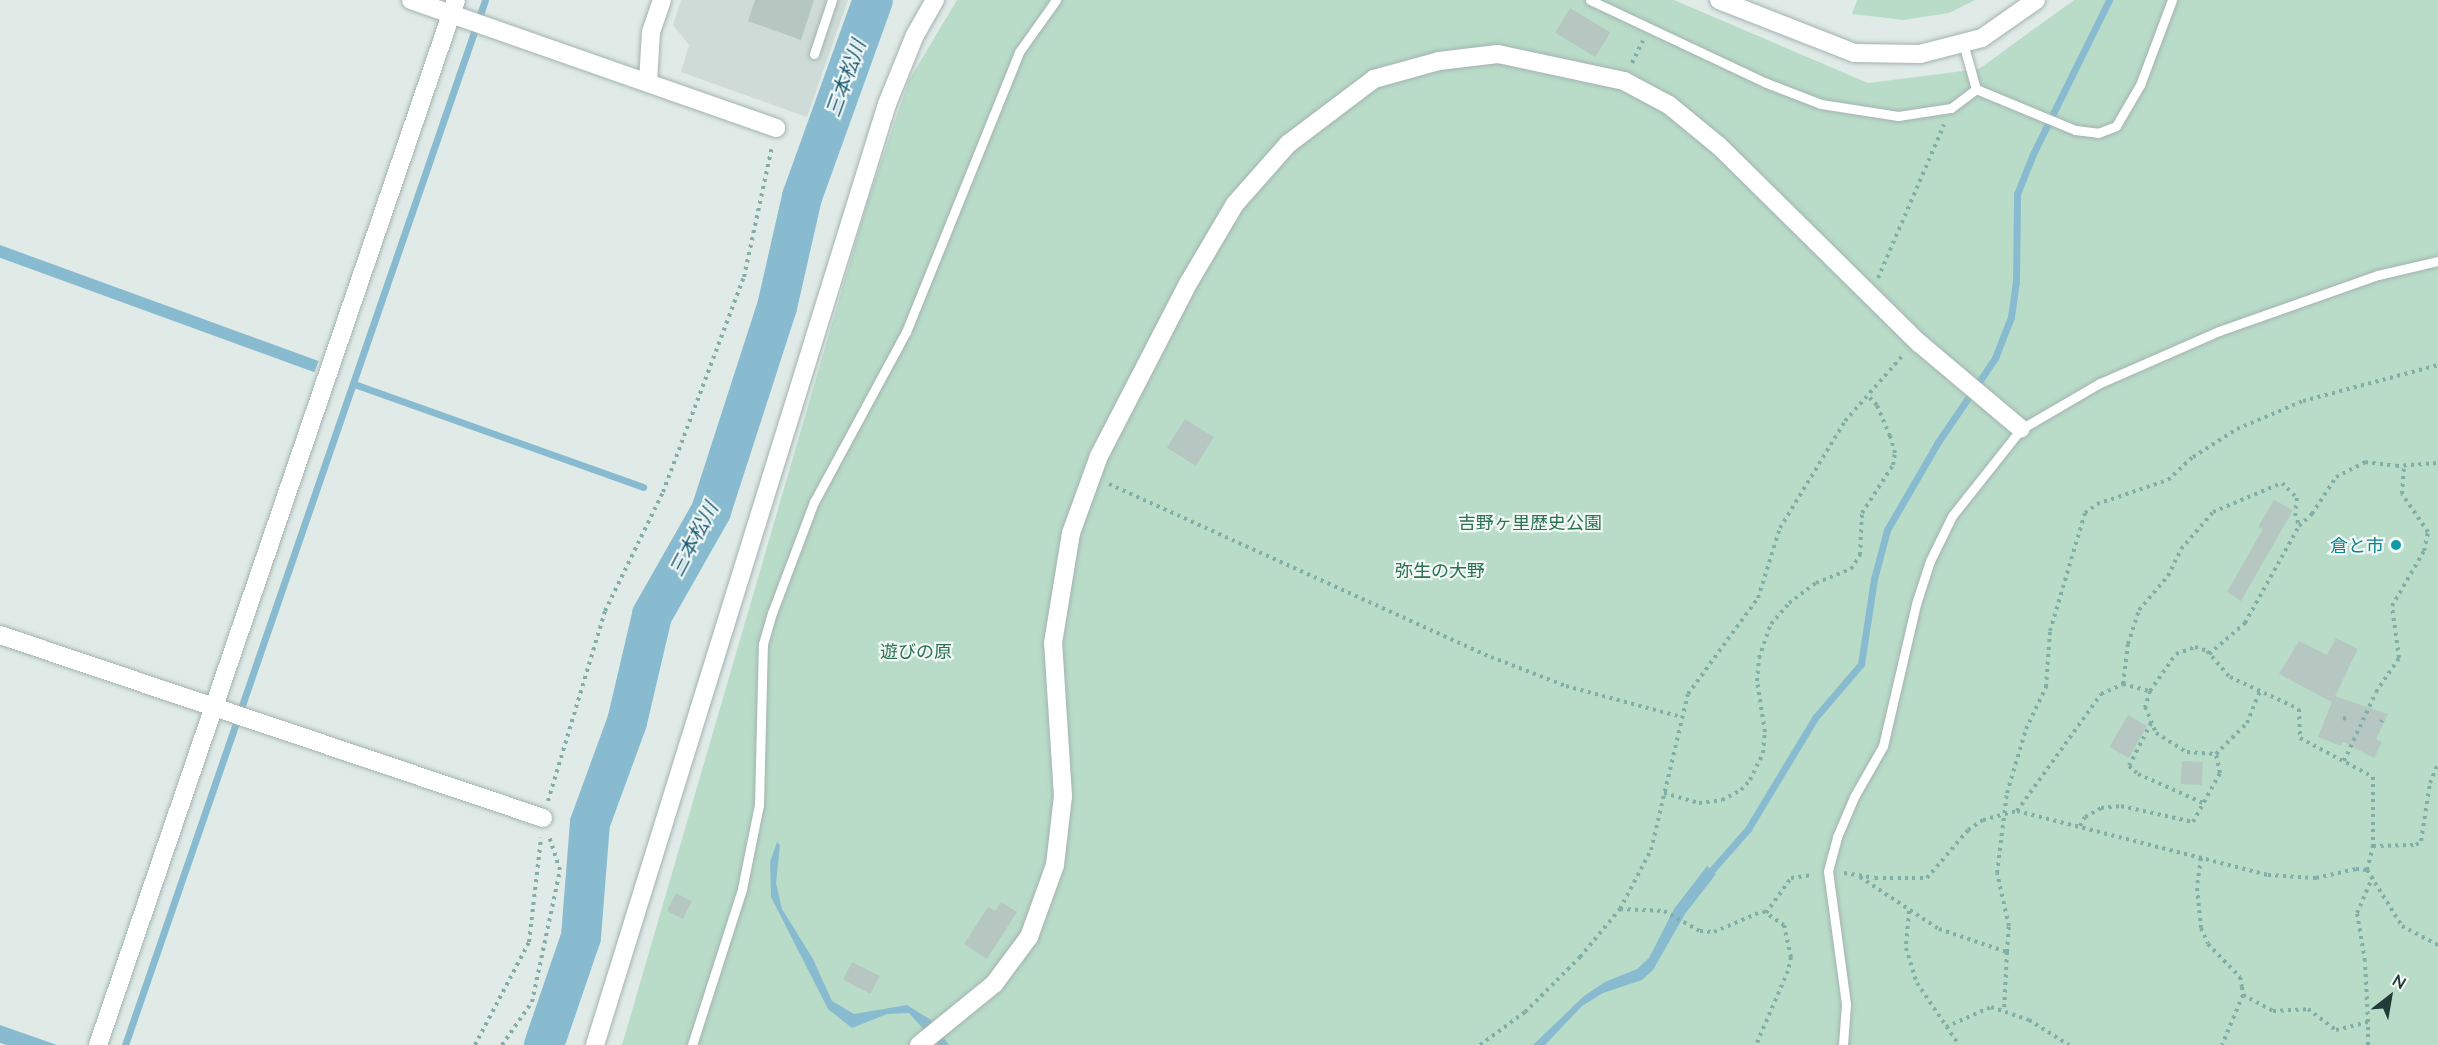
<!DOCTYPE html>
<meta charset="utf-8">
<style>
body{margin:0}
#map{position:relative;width:2438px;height:1045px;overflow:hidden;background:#e0ebe8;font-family:Lato,"Noto Sans JP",sans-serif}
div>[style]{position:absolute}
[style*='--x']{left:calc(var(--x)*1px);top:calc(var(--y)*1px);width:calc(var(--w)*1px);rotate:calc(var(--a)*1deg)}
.built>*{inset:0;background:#cfdbd7}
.green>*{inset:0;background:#b9dcc8}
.water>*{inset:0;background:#89bbd0;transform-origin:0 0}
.stream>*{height:7px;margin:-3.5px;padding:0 3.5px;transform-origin:3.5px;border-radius:3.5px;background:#89bbd0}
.river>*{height:40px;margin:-20px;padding:0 20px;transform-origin:20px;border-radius:20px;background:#89bbd0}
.building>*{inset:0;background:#b6c6c1;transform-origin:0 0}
.path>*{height:4px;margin-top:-2px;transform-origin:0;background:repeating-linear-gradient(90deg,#81aea6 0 3px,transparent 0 7.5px)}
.roads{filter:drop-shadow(0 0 2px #a3b3b0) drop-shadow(0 0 2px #a3b3b0)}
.lane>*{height:9px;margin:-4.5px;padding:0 4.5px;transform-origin:4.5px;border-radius:4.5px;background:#fff}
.street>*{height:18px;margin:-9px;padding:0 9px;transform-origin:9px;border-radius:9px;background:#fff}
.secondary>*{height:18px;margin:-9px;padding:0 9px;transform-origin:9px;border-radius:9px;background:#fff}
.dots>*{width:16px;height:16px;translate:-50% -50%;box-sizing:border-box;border:3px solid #f1f8f5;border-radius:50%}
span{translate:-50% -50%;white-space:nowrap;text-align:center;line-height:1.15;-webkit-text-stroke:4.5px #f1f8f5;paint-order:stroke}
.park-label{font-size:18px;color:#2c7250}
.culture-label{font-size:18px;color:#0d838f}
.right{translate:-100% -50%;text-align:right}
.water-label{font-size:20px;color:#1c5b76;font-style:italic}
.north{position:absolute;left:2360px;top:967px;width:60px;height:60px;-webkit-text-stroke:4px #f1f8f5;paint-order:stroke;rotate:31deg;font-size:16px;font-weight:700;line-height:24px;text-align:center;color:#213b38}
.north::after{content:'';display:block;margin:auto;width:21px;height:27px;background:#213b38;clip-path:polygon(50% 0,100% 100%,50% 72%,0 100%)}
</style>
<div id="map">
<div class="built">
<div style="clip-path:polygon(681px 0,848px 0,807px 117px,681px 72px,689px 45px,673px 25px)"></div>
</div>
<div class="green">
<div style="clip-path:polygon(957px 0,1674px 0,1868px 83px,1979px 69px,2074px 0,2438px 0,2438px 1045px,622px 1045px,868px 200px,909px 80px)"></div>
<div style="clip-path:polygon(1857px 0,1975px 0,1949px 13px,1903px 20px,1852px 14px)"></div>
</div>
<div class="water">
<div style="left:0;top:245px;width:339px;height:12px;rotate:20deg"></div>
<div style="clip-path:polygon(777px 842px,780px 845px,776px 883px,782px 909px,813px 959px,832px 1001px,854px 1014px,907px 1005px,931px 1020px,949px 1045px,938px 1045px,909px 1013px,887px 1014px,852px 1028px,828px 1009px,771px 897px,770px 862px)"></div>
<div style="clip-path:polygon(1707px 866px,1716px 874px,1685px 914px,1653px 970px,1642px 980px,1603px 993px,1582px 1006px,1545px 1045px,1533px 1045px,1584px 996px,1605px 982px,1637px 969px,1649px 958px,1674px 909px)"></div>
<div style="clip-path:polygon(0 1025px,57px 1045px,7px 1045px,0 1043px)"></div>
</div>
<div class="stream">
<div style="--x:354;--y:384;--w:307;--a:19.6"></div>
<div style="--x:1712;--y:870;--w:55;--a:-48.7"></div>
<div style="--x:1748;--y:829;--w:130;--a:-58.9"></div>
<div style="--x:1815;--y:718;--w:71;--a:-49.6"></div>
<div style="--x:1861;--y:664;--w:86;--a:-81.3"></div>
<div style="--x:1874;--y:579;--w:51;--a:-75.1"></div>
<div style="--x:1887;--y:530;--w:102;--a:-59.9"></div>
<div style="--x:1938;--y:442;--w:102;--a:-55.8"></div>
<div style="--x:1995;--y:358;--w:44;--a:-68.7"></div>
<div style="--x:2011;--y:317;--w:35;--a:-82"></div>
<div style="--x:2016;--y:282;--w:88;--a:-89.3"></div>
<div style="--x:2017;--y:194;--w:43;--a:-68.2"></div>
<div style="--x:2033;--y:154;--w:172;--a:-63.7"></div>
<div style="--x:125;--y:1045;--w:1105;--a:-70.99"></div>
</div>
<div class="river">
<div style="--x:544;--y:1045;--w:114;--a:-71.1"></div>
<div style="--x:581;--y:937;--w:114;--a:-85.5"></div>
<div style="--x:590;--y:823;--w:108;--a:-69.9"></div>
<div style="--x:627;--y:722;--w:110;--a:-76.8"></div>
<div style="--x:652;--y:615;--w:120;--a:-60.4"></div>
<div style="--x:711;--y:511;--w:214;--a:-72.1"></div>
<div style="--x:777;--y:307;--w:113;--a:-77.2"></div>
<div style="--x:802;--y:197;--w:209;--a:-70.2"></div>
</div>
<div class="building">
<div style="clip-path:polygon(755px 0,814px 0,801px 40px,748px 21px)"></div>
<div style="left:1570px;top:8px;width:47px;height:29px;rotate:31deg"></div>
<div style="left:1185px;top:419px;width:34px;height:34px;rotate:32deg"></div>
<div style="clip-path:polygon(2274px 500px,2293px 510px,2241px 601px,2227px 592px,2263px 529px,2258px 527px)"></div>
<div style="clip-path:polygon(2336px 638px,2358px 649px,2335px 696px,2388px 714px,2376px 739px,2382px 742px,2374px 758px,2343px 742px,2341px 746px,2318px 737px,2332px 702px,2279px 674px,2299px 641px,2327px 655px)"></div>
<div style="left:2128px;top:715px;width:22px;height:37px;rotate:30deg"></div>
<div style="left:2182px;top:761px;width:21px;height:23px;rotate:3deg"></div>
<div style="left:676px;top:893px;width:18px;height:20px;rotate:27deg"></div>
<div style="clip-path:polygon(1001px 902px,1017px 912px,987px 959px,964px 944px,988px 907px,995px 911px)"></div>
<div style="left:852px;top:962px;width:31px;height:20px;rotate:27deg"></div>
</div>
<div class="path">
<div style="--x:1632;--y:63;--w:25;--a:-64"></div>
<div style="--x:1878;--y:278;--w:167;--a:-66.7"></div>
<div style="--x:1109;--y:484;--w:419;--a:24.4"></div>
<div style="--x:1491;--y:657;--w:80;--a:21.1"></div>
<div style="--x:1566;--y:686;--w:120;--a:15"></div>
<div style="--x:2209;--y:654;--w:48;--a:-40.7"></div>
<div style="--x:2245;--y:623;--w:111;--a:-60.9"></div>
<div style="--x:2299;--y:526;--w:18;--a:-43"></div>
<div style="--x:2312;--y:514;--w:44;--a:-57"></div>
<div style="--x:2336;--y:477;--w:33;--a:-27"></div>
<div style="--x:2365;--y:462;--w:31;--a:7"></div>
<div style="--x:2396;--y:466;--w:42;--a:-4.1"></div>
<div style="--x:2123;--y:684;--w:40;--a:-82.9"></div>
<div style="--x:2128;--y:644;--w:36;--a:-72"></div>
<div style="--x:2139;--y:610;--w:45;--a:-49.5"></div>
<div style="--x:2168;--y:576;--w:30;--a:-64"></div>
<div style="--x:2181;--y:549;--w:49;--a:-49.1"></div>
<div style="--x:2213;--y:512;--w:75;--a:-22.8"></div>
<div style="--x:2282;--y:483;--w:21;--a:45"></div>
<div style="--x:2297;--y:498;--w:15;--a:98"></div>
<div style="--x:2295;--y:513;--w:14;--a:73"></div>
<div style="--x:2150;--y:691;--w:17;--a:107"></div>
<div style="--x:2145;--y:707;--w:28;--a:67"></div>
<div style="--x:2156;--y:733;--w:36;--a:32"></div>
<div style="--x:2187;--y:752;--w:29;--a:4"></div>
<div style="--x:2216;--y:754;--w:44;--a:-45"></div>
<div style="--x:2247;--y:723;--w:35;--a:-68"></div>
<div style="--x:2343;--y:718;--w:4;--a:14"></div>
<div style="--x:2381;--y:722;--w:2;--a:-63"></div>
<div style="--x:2151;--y:723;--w:48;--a:117.1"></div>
<div style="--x:2129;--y:766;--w:12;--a:42"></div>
<div style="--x:2138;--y:774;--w:71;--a:24"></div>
<div style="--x:2344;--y:761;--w:76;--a:-65.1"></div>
<div style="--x:2376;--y:692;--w:41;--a:-55.9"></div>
<div style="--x:2399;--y:658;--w:52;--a:-97.7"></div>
<div style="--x:2392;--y:606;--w:64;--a:-59.8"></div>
<div style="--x:2424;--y:551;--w:19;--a:-78"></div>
<div style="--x:2428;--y:532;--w:46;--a:-124.4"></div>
<div style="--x:2402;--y:494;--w:29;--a:-86"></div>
<div style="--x:1664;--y:793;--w:36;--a:16"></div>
<div style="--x:1699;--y:803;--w:23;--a:-7"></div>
<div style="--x:1722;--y:800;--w:21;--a:-28"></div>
<div style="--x:1741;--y:790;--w:13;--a:-48"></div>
<div style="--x:1750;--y:780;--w:30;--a:-64"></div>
<div style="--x:1763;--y:753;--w:21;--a:-85"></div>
<div style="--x:1765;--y:732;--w:52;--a:-98.9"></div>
<div style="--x:1757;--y:681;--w:23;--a:-85"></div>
<div style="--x:1759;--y:658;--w:36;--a:-71"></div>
<div style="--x:1771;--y:624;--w:28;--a:-49"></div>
<div style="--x:1789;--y:603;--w:34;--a:-37"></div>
<div style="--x:1816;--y:583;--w:38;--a:-22"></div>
<div style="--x:1851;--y:569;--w:17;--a:-57"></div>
<div style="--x:1860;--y:555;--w:42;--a:-87.3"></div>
<div style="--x:1862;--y:513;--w:57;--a:-57.1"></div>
<div style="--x:1893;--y:465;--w:12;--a:-81"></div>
<div style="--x:1895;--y:453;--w:18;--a:-106"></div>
<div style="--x:1890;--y:436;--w:34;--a:-113"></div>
<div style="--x:1877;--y:405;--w:14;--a:-135"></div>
<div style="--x:548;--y:801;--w:198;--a:-73.3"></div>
<div style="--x:605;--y:611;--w:132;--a:-64"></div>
<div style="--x:663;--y:492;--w:230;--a:-69.4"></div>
<div style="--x:744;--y:277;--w:134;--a:-77.9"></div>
<div style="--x:2017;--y:811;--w:144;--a:-54.3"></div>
<div style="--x:2101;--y:694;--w:24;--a:-24"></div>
<div style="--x:2123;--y:684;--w:28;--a:15"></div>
<div style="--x:2150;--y:691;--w:45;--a:-54.9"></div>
<div style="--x:2176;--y:654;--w:20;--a:-20"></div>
<div style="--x:2195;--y:647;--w:13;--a:18"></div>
<div style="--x:2207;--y:651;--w:35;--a:49"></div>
<div style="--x:2230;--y:677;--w:76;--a:24.9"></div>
<div style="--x:2299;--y:709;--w:29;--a:88"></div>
<div style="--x:2300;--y:738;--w:83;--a:28.1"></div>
<div style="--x:2373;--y:777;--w:69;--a:90"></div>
<div style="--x:2080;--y:826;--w:10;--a:-61"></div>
<div style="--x:2085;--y:817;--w:18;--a:-29"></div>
<div style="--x:2101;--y:808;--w:20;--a:-6"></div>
<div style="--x:2121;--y:806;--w:74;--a:12.5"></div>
<div style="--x:2193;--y:822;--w:56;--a:-61.1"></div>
<div style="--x:2220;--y:773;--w:19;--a:-102"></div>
<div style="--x:2201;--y:858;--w:30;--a:98"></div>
<div style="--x:2197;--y:888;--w:40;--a:84.3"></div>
<div style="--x:2201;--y:928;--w:17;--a:66"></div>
<div style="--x:2208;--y:944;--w:46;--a:45.9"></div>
<div style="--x:2240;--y:977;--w:10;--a:79"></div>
<div style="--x:2242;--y:987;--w:8;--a:83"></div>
<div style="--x:2243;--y:995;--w:54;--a:112.8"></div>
<div style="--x:2367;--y:870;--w:25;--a:-76"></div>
<div style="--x:2373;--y:846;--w:43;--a:-1.3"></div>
<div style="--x:2416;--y:845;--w:6;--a:-39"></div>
<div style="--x:2421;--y:841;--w:59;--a:-81.2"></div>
<div style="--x:2430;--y:783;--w:22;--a:-68"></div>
<div style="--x:1844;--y:873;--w:31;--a:9"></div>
<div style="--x:1875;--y:878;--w:52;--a:0"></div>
<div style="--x:1927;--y:878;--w:63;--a:-49.5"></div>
<div style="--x:1968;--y:830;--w:18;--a:-34"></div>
<div style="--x:1983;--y:820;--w:35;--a:-15"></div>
<div style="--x:2017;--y:811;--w:259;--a:14.3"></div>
<div style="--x:2268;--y:875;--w:48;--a:3.6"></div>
<div style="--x:2316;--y:878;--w:41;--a:-12.7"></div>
<div style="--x:2356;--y:869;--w:11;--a:5"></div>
<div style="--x:2367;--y:870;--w:66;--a:58"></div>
<div style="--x:2402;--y:926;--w:41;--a:27.8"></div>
<div style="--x:1860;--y:877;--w:95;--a:33.4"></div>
<div style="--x:1939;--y:929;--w:72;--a:18.7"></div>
<div style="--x:2007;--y:952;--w:59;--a:92.9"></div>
<div style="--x:1620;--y:909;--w:44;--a:2.6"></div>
<div style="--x:1664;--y:911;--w:41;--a:29.1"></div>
<div style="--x:1700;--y:931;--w:14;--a:4"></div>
<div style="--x:1714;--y:932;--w:53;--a:-23.2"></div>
<div style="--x:1763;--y:911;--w:25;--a:34"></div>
<div style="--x:1784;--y:925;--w:33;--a:78"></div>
<div style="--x:1791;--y:957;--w:14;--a:102"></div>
<div style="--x:1788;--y:971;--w:81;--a:113.4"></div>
<div style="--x:1909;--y:911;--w:37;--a:95"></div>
<div style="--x:1906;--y:948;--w:37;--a:73"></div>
<div style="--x:1917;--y:983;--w:75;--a:55.9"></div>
<div style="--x:1766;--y:913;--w:43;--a:-54.5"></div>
<div style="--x:1791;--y:878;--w:22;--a:-8"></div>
<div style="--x:2007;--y:952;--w:26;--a:-86"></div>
<div style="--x:2009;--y:926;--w:54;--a:-102.8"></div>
<div style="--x:1997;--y:873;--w:81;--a:-82.9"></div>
<div style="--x:2007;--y:793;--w:67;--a:-73.5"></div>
<div style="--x:2026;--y:729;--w:47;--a:-64.5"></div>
<div style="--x:2046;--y:687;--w:56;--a:-85.9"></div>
<div style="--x:2050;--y:631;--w:123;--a:-73.5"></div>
<div style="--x:2085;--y:513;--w:15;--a:-37"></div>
<div style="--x:2097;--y:504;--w:75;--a:-18.7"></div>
<div style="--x:2168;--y:480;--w:34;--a:-43"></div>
<div style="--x:2193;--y:457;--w:52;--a:-32.5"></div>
<div style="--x:2237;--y:429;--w:72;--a:-23"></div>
<div style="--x:2303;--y:401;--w:140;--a:-14.9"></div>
<div style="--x:2243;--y:995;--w:34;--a:28"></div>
<div style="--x:2273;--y:1011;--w:35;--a:-3"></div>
<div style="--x:2308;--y:1009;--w:35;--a:37"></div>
<div style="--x:2336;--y:1030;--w:33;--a:-14"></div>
<div style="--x:2368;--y:1022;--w:61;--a:-92.8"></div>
<div style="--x:2365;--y:961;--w:49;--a:-99.5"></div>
<div style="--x:2357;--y:913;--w:40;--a:-66.6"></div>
<div style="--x:1946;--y:1027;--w:49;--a:-24"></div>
<div style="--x:1991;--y:1007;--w:40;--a:18.9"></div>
<div style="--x:2029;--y:1020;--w:47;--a:32"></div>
<div style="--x:475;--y:1045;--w:116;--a:-62.3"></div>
<div style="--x:529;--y:942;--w:105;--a:-83.4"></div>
<div style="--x:502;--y:1045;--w:52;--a:-55.1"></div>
<div style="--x:532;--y:1002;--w:135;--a:-78"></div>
<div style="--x:560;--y:870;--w:36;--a:-108"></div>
<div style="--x:1480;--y:1045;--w:56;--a:-36.3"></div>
<div style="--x:1525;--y:1012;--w:78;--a:-45"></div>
<div style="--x:1580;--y:957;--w:62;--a:-50.2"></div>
<div style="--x:1620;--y:909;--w:67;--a:-62.3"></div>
<div style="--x:1651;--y:850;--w:160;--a:-76.7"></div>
<div style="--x:1688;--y:694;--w:119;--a:-53.9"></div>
<div style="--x:1758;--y:598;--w:73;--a:-72.6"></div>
<div style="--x:1780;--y:528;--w:125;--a:-58.7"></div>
<div style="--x:1845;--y:421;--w:89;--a:-48.6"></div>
<div style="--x:2368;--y:1045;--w:23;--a:-90"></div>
</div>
<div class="roads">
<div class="lane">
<div style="--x:1590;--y:0;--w:192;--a:25.2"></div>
<div style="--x:1764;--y:82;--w:61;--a:21.1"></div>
<div style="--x:1821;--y:104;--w:78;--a:8.9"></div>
<div style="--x:1898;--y:116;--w:54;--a:-8.6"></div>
<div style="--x:1951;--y:108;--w:31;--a:-37"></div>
<div style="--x:1976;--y:89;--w:48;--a:-105.8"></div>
<div style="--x:814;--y:54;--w:57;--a:-71.6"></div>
<div style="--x:1976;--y:89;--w:107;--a:22.5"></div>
<div style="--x:2075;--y:130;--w:23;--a:7"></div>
<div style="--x:2098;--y:133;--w:19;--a:-21"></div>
<div style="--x:2116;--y:126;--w:48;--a:-59.7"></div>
<div style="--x:2140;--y:85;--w:91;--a:-69.4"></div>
<div style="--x:692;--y:1045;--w:164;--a:-72.2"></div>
<div style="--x:742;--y:889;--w:86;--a:-78.6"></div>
<div style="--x:759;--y:805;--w:161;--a:-88.6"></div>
<div style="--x:763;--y:644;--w:32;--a:-74"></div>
<div style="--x:772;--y:613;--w:119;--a:-69.3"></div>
<div style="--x:814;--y:502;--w:193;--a:-61.6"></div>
<div style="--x:906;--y:332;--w:302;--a:-68"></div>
<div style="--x:1019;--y:52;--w:64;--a:-54.6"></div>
<div style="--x:1843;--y:1045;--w:41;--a:-85.8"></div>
<div style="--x:1846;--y:1004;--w:134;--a:-97.7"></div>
<div style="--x:1828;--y:871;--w:35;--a:-75"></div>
<div style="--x:1837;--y:837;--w:43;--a:-67"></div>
<div style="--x:1854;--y:797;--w:59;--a:-60.4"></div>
<div style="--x:1883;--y:746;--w:146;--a:-76.9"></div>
<div style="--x:1916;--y:604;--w:45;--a:-72"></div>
<div style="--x:1930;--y:561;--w:50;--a:-63.9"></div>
<div style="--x:1952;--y:516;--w:111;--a:-51.6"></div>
<div style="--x:2021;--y:429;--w:91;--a:-30.2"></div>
<div style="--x:2100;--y:383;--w:130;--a:-23.6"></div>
<div style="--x:2219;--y:331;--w:169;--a:-19.4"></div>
<div style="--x:2378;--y:275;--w:62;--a:-13.1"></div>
</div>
<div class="street">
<div style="--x:411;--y:0;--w:387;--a:19.3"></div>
<div style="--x:648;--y:82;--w:50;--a:-86.6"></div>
<div style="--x:651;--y:32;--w:34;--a:-71"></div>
<div style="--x:0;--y:635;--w:573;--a:18.62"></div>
<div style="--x:98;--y:1045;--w:1105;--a:-71.09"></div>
<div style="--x:919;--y:1045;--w:97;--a:-39.1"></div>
<div style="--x:994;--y:984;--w:59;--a:-53.3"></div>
<div style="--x:1029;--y:937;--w:77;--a:-70.1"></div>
<div style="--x:1055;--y:865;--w:69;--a:-83.4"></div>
<div style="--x:1063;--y:796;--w:153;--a:-93.7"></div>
<div style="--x:1053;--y:643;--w:111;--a:-80.7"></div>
<div style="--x:1071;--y:533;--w:82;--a:-70"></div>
<div style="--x:1099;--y:456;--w:196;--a:-62.7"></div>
<div style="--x:1189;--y:282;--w:91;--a:-59.5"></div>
<div style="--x:1235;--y:204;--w:80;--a:-48.5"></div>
<div style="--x:1288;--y:144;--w:108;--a:-37.1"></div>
<div style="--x:1374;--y:79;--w:67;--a:-15.5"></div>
<div style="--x:1439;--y:61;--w:59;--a:-6.8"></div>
<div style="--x:1498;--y:54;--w:129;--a:12.1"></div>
<div style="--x:1624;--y:81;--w:51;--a:28.1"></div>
<div style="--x:1669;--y:105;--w:65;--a:39.4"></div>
<div style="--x:1719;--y:146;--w:281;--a:44.6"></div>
<div style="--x:1919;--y:343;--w:133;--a:40.1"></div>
</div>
<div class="secondary">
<div style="--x:1719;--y:0;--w:145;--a:21.4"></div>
<div style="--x:1854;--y:53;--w:66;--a:0.9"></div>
<div style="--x:1920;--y:54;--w:64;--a:-14.5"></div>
<div style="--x:1982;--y:38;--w:66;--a:-35.1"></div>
<div style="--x:595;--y:1045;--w:985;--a:-72.76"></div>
<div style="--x:887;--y:104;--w:74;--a:-67.9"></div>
<div style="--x:915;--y:35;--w:40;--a:-60.3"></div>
</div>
</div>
<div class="dots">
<div style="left:2396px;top:545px;background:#0f9aa8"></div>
</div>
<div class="park-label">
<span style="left:1530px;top:522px">吉野ヶ里歴史公園</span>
<span style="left:1440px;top:570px">弥生の大野</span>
<span style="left:916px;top:651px">遊びの原</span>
</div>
<div class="culture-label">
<span class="right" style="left:2384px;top:545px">倉と市</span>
</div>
<div class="water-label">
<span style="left:845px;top:78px;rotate:-70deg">三本松川</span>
<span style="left:693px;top:539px;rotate:-62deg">三本松川</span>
</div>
<div class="north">N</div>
</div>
